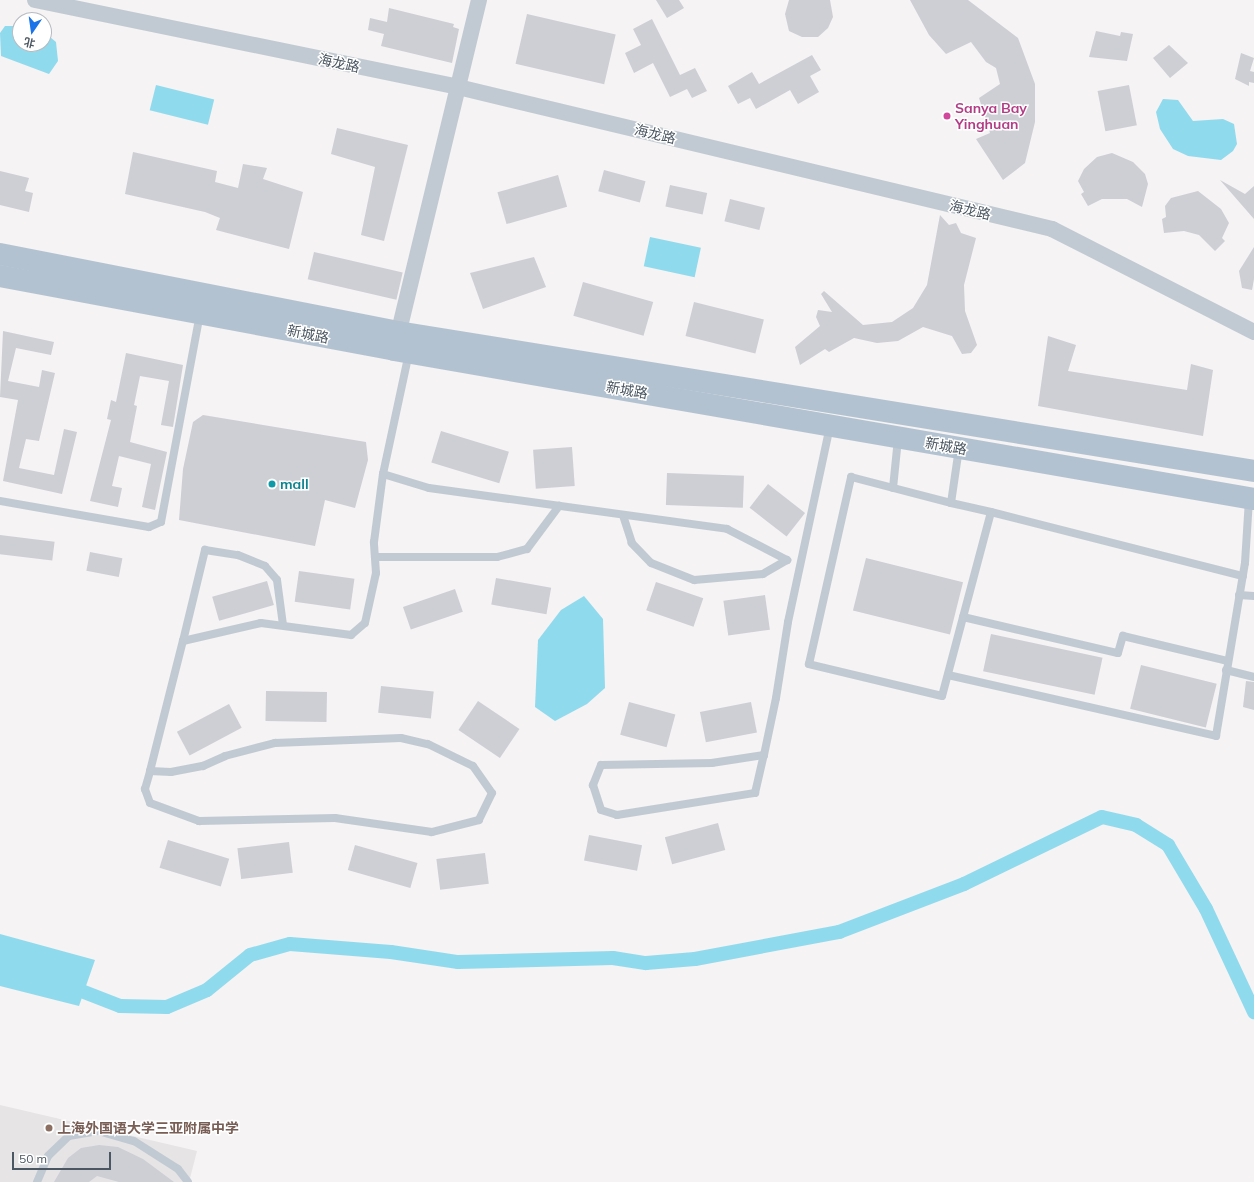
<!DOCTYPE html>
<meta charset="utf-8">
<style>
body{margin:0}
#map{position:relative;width:1254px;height:1182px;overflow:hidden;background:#f5f3f3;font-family:Mulish,"Noto Sans SC",sans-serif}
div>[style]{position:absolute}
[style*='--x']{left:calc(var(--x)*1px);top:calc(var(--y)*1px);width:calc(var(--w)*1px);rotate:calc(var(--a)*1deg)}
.education>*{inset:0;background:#e6e4e5}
.water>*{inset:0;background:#90daee;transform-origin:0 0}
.canal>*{height:14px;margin:-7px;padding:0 7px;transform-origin:7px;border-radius:7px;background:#90daee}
.building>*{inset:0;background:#cdcfd5;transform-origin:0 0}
.lane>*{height:8px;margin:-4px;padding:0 4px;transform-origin:4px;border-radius:4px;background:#c1cad2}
.street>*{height:16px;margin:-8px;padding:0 8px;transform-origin:8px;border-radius:8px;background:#c1cad2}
.primary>*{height:22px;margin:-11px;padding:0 11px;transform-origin:11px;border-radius:11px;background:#b3c2d1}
.dots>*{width:11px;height:11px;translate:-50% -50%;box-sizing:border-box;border:2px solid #fff;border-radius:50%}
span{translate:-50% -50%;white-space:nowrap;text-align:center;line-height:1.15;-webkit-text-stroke:3px #fff;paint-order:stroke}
.street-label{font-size:14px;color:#4a5661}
.hotel-label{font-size:14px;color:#b23c85;font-weight:700}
.left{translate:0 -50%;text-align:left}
.culture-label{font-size:14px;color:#0d838f;font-weight:700}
.education-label{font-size:14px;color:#785e54;font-weight:700}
.north{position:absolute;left:12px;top:12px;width:40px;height:40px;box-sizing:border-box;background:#fff;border:1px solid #b7bbc0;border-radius:50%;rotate:193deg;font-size:11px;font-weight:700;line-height:16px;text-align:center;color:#4a5661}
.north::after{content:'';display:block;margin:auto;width:14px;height:18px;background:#1a73e8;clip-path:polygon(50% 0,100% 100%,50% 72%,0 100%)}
.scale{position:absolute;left:12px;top:1152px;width:99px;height:18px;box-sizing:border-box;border:2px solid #4a5661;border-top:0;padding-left:5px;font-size:12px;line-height:14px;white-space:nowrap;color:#4a5661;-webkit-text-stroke:3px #fff;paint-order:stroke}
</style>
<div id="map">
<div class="education">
<div style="clip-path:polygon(0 1105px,197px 1151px,189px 1182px,0 1182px)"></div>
</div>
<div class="water">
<div style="clip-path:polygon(5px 26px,20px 26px,20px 44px,44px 44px,44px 32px,56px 42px,58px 61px,49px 74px,1px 56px,0 33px)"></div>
<div style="left:156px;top:85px;width:60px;height:26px;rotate:14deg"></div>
<div style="clip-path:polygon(1163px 99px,1178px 100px,1193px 121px,1223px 119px,1234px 124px,1237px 144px,1233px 151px,1221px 160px,1188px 156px,1173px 149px,1160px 129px,1156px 112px)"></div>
<div style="left:650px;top:237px;width:52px;height:30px;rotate:12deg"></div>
<div style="clip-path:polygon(584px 596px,603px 619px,605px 688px,587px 704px,555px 721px,535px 707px,538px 640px,561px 610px)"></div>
<div style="clip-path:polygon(0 934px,95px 960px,79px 1006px,0 986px)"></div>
</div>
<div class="canal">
<div style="--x:66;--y:985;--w:58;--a:21.3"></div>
<div style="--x:120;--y:1006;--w:47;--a:1.2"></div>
<div style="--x:167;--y:1007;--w:43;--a:-23"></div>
<div style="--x:207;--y:990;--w:55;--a:-39.1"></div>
<div style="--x:250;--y:955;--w:41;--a:-15.4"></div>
<div style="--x:290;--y:944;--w:101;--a:4.5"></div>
<div style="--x:391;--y:952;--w:68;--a:8.5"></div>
<div style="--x:458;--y:962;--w:155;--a:-1.5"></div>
<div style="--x:613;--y:958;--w:33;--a:9"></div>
<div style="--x:646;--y:963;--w:49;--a:-4.7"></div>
<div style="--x:695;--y:959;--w:147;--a:-10.6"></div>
<div style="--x:839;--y:932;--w:134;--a:-21"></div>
<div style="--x:964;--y:884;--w:153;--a:-25.9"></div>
<div style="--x:1102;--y:817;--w:35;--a:13"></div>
<div style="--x:1136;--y:825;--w:38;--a:32"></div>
<div style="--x:1168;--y:845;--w:74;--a:59.3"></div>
<div style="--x:1206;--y:909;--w:114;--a:65"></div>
</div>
<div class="building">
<div style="clip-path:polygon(656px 0,679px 0,684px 8px,667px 18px)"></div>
<div style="clip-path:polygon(789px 0,830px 0,833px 17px,828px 28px,818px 37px,802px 37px,789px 31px,785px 14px)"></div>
<div style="clip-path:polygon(910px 0,968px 0,1018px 38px,1035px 84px,1035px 122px,1025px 163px,1003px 180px,976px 139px,990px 133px,979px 98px,1000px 84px,996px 68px,986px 62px,971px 42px,946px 54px,929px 35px)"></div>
<div style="clip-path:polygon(389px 8px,454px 24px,453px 27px,459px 29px,452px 63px,381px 46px,384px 34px,368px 30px,370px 18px,387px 22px)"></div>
<div style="left:527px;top:14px;width:91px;height:51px;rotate:13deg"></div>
<div style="clip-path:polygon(652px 19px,680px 75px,695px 68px,707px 91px,692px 98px,687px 89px,670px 97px,653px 63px,634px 73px,625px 53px,641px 45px,633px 29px)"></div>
<div style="clip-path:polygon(1096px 31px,1120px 36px,1121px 32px,1133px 34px,1127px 61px,1089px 57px)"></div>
<div style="clip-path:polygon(1169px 45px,1188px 63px,1170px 78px,1153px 58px)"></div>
<div style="clip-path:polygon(1241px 53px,1254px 58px,1250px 71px,1254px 72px,1254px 83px,1249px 82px,1249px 86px,1235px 79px)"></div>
<div style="clip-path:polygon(812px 55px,821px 70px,810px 76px,819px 92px,798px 104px,790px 90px,756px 109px,750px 98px,738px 104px,728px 86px,752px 72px,759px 84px)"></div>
<div style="left:1129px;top:85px;width:41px;height:32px;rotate:79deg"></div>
<div style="clip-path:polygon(337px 128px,408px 145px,384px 241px,361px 235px,375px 167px,331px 154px)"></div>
<div style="clip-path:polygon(133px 152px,217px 171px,215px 182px,238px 188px,243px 164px,267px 168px,263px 179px,303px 192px,289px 249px,216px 230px,220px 218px,205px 212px,125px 194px)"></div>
<div style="clip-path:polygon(1112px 153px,1133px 162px,1145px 174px,1148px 184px,1142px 207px,1127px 199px,1102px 199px,1088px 206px,1081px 194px,1084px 192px,1078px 181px,1084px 169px,1097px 157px)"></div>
<div style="left:604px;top:170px;width:43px;height:22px;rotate:15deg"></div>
<div style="clip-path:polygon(0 171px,29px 178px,25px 191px,33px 193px,29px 212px,0 205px)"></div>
<div style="left:558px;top:175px;width:33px;height:63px;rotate:74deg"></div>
<div style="clip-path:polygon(1220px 180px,1245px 194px,1254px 186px,1254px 219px)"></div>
<div style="left:670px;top:185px;width:38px;height:22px;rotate:12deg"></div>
<div style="clip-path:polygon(1198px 191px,1221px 209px,1229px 223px,1222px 238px,1225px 241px,1215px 251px,1199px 235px,1184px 231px,1164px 233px,1162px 219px,1166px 217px,1165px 206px,1171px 198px)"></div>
<div style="left:730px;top:199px;width:36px;height:23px;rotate:14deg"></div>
<div style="clip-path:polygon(940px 215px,949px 225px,956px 223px,961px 233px,976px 238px,964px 285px,965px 311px,977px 345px,971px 353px,962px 354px,952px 336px,923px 327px,898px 341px,877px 343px,854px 338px,829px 352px,825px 349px,800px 365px,795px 347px,820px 326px,816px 317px,818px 310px,832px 312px,821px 294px,824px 291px,863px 325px,892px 322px,913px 308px,927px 285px)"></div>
<div style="clip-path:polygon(1254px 247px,1254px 279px,1252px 290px,1242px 288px,1239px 271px)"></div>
<div style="left:314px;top:252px;width:91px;height:28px;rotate:13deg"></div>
<div style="clip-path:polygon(534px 257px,546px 287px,483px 309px,470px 273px)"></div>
<div style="left:583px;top:282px;width:73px;height:35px;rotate:16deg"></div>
<div style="left:694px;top:302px;width:72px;height:35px;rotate:14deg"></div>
<div style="clip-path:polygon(3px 331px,54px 342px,51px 355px,16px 348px,8px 381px,39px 387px,42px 370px,55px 373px,39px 441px,26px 439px,19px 468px,54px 475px,64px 429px,77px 432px,62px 494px,3px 481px,18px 400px,0 397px)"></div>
<div style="clip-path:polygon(1048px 336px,1076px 345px,1068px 371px,1187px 390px,1191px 364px,1213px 370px,1203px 436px,1038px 406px)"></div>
<div style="clip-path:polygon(126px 353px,183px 365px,173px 427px,161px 425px,169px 381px,140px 376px,134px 405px,137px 406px,130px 442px,167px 452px,155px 510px,142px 507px,151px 464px,119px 456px,112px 486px,122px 488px,118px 507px,90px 501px,111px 420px,107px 419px,111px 400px,116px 402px)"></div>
<div style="clip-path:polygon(203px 415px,366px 442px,368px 460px,355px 508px,325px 500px,315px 546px,179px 520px,183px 469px,193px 422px)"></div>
<div style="left:441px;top:431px;width:71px;height:33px;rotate:17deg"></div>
<div style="left:572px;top:447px;width:39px;height:39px;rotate:86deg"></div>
<div style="left:667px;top:473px;width:77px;height:32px;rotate:2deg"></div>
<div style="left:768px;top:484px;width:47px;height:30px;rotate:38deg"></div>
<div style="left:0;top:535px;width:55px;height:19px;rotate:7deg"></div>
<div style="left:90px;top:552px;width:33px;height:19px;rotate:11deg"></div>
<div style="left:866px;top:558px;width:100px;height:54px;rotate:14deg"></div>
<div style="left:299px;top:571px;width:56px;height:31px;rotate:8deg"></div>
<div style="left:496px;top:578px;width:56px;height:27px;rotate:10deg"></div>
<div style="left:267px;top:581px;width:25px;height:57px;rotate:74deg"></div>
<div style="left:656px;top:582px;width:50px;height:30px;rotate:19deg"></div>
<div style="left:455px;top:589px;width:24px;height:55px;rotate:71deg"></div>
<div style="left:765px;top:595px;width:35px;height:42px;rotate:82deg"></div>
<div style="left:991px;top:634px;width:114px;height:38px;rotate:12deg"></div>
<div style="left:1141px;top:665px;width:78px;height:45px;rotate:14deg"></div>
<div style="clip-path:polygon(1246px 681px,1254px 682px,1254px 710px,1243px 707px)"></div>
<div style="left:381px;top:686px;width:53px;height:27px;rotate:6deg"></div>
<div style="left:266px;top:691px;width:61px;height:30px;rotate:1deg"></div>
<div style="left:478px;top:701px;width:50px;height:35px;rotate:34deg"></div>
<div style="left:629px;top:702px;width:48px;height:34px;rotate:15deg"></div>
<div style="left:751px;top:702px;width:31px;height:52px;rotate:79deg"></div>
<div style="left:229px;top:704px;width:27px;height:59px;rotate:62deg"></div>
<div style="left:718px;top:823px;width:28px;height:55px;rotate:75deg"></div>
<div style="left:589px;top:835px;width:54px;height:26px;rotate:11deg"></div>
<div style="left:168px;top:840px;width:64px;height:29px;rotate:17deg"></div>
<div style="left:289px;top:842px;width:31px;height:52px;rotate:83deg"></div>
<div style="left:355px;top:845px;width:65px;height:26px;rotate:16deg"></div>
<div style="left:485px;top:853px;width:31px;height:49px;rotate:83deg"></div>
<div style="clip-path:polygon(99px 1145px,118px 1147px,143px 1159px,174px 1182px,119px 1182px,97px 1176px,89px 1182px,54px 1182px,68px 1158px,81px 1148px)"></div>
</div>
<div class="lane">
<div style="--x:383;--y:474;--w:48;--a:16.9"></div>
<div style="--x:429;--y:488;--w:301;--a:7.8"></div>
<div style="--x:727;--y:529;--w:68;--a:27.3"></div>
<div style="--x:787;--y:560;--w:28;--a:150"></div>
<div style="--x:763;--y:574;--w:69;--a:175"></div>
<div style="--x:694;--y:580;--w:46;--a:-158.4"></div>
<div style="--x:651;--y:563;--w:28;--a:-134"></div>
<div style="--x:632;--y:543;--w:29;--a:-108"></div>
<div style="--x:893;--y:488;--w:49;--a:-84.2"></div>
<div style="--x:0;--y:501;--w:151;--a:9.9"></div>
<div style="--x:149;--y:527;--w:13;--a:-23"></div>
<div style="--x:161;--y:522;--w:212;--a:-79.4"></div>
<div style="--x:951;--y:503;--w:56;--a:-81.7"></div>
<div style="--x:991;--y:512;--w:190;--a:104.9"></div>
<div style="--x:942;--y:696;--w:137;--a:-166.5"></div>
<div style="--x:809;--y:664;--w:192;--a:-77.3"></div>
<div style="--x:851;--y:477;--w:103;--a:14.6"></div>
<div style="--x:951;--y:503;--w:41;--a:12.7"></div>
<div style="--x:991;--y:512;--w:260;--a:14.3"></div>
<div style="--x:375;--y:557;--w:122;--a:0"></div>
<div style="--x:497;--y:557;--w:31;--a:-15"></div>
<div style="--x:527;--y:549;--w:54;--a:-53.3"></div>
<div style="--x:1239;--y:595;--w:15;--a:4"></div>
<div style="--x:963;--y:617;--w:159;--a:13.1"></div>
<div style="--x:1118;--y:653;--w:18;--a:-74"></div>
<div style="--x:1123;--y:636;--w:107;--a:13.5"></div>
<div style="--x:183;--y:641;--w:94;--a:-76.4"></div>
<div style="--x:205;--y:550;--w:33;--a:9"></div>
<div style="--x:238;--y:555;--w:29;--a:22"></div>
<div style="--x:265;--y:566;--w:18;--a:49"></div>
<div style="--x:277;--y:580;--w:45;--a:82.4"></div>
<div style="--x:1226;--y:670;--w:29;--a:14"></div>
<div style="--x:948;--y:675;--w:275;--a:12.8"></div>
<div style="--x:1216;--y:736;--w:175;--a:-80.5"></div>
<div style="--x:1245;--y:563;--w:64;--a:-86.4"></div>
<div style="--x:764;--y:755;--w:53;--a:171.3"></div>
<div style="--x:712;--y:763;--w:111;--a:179"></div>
<div style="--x:601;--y:765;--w:22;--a:112"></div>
<div style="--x:593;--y:785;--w:26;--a:72"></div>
<div style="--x:601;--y:810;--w:17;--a:17"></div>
<div style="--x:617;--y:815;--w:140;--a:-9.1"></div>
<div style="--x:755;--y:793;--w:39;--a:-77"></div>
<div style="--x:764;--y:755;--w:58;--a:-78.1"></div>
<div style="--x:776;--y:698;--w:77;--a:-81"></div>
<div style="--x:788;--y:622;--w:200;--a:-77.9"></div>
<div style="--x:150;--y:771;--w:21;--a:3"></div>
<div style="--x:171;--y:772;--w:33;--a:-11"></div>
<div style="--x:203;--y:766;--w:24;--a:-24"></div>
<div style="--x:225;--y:756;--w:52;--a:-14.6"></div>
<div style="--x:275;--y:743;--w:126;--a:-2.3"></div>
<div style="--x:401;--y:738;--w:28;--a:13"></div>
<div style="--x:428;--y:744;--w:50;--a:26.1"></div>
<div style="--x:473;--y:766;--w:33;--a:55"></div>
<div style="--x:492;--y:793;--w:30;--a:116"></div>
<div style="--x:479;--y:820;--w:49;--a:165.7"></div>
<div style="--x:432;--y:832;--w:98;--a:-171.8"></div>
<div style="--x:335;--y:818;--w:136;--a:178.7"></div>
<div style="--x:199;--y:821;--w:52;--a:-159.8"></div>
<div style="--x:150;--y:803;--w:15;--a:-110"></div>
<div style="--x:145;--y:789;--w:19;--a:-74"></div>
<div style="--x:150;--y:771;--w:134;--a:-75.8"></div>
<div style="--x:183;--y:641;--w:80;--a:-13"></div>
<div style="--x:261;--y:623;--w:91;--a:7.6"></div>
<div style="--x:351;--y:635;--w:18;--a:-41"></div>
<div style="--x:365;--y:623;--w:51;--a:-77.6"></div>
<div style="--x:376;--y:573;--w:31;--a:-94"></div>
<div style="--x:374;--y:542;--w:69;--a:-82.5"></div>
<div style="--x:383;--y:474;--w:124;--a:-77.9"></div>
<div style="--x:37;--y:1182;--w:28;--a:-67"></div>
<div style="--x:48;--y:1156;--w:29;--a:-44"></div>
<div style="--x:69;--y:1136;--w:29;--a:-10"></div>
<div style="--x:98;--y:1131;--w:37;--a:16"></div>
<div style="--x:134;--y:1141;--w:52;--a:32.5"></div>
<div style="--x:178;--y:1169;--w:16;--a:52"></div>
</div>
<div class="street">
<div style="--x:35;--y:0;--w:432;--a:11.6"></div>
<div style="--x:458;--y:87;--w:611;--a:13.44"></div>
<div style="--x:1052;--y:229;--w:227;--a:27"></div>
<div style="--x:396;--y:343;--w:353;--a:-76.4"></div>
</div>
<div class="primary">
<div style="--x:0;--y:254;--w:406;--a:11.1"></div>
<div style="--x:398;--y:332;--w:867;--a:9.22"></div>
<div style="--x:0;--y:276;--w:401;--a:10.6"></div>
<div style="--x:394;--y:350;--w:873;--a:9.83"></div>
</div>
<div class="dots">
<div style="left:947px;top:116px;background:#d1479c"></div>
<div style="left:272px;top:484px;background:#0f9aa8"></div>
<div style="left:49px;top:1128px;background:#8d6e63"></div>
</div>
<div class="street-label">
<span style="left:339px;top:63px;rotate:12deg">海龙路</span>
<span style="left:655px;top:134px;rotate:13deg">海龙路</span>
<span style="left:970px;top:210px;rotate:13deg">海龙路</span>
<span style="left:308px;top:334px;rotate:11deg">新城路</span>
<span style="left:627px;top:390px;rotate:10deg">新城路</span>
<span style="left:946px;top:446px;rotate:10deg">新城路</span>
</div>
<div class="hotel-label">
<span class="left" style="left:955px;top:116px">Sanya Bay<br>Yinghuan</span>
</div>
<div class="culture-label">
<span class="left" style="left:280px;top:484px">mall</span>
</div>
<div class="education-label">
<span class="left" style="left:57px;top:1128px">上海外国语大学三亚附属中学</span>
</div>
<div class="north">北</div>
<div class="scale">50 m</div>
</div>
